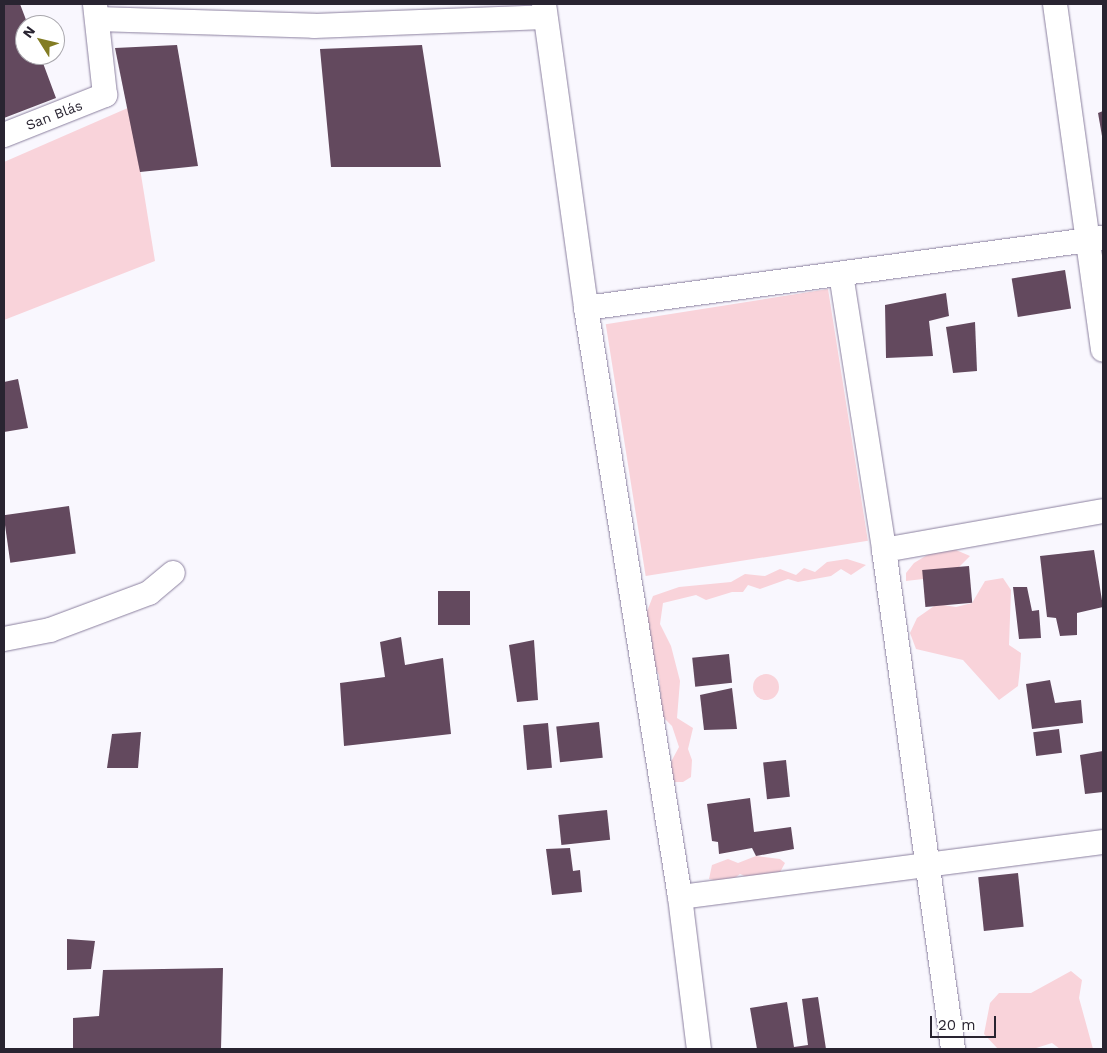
<!DOCTYPE html>
<meta charset="utf-8">
<style>
body{margin:0}
#map{position:relative;width:1107px;height:1053px;overflow:hidden;background:#f9f7fe;font-family:"Work Sans",sans-serif}
div>[style]{position:absolute}
[style*='--x']{left:calc(var(--x)*1px);top:calc(var(--y)*1px);width:calc(var(--w)*1px);rotate:calc(var(--a)*1deg)}
.green>*{inset:0;background:#f9d3da;transform-origin:0 0}
.round{border-radius:50%}
.building>*{inset:0;background:#63495e;transform-origin:0 0}
.roads{filter:drop-shadow(0 0 1px #8b809f) drop-shadow(0 0 1px #8b809f)}
.minor>*{height:24px;margin:-12px;padding:0 12px;transform-origin:12px;border-radius:12px;background:#fff}
span{translate:-50% -50%;white-space:nowrap;text-align:center;line-height:1.15;-webkit-text-stroke:5px #fff;paint-order:stroke}
.street-label{font-size:14px;color:#292431}
.frame{position:absolute;inset:0;border:5px solid #292431;pointer-events:none}
.north{position:absolute;left:15px;top:15px;width:50px;height:50px;box-sizing:border-box;background:#fff;border:1px solid #a9a7ad;border-radius:50%;rotate:306deg;font-size:14px;font-weight:700;line-height:20px;text-align:center;color:#292431}
.north::after{content:'';display:block;margin:auto;width:18px;height:22px;background:#827c23;clip-path:polygon(50% 0,100% 100%,50% 72%,0 100%)}
.scale{position:absolute;left:930px;top:1016px;width:66px;height:22px;box-sizing:border-box;border:2px solid #292431;border-top:0;padding-left:6px;font-size:15px;line-height:18px;white-space:nowrap;color:#292431;-webkit-text-stroke:4px #fff;paint-order:stroke}
</style>
<div id="map">
<div class="green">
<div style="clip-path:polygon(130px 107px,155px 261px,4px 320px,4px 162px)"></div>
<div style="left:828px;top:289px;width:255px;height:225px;rotate:81deg"></div>
<div style="clip-path:polygon(949px 547px,970px 556px,958px 568px,928px 571px,923px 579px,906px 581px,906px 573px,914px 563px,937px 549px)"></div>
<div style="clip-path:polygon(847px 559px,866px 565px,851px 575px,841px 569px,831px 576px,798px 582px,788px 579px,760px 589px,748px 585px,743px 592px,732px 592px,706px 600px,696px 595px,663px 603px,660px 624px,671px 646px,680px 681px,677px 718px,693px 728px,688px 749px,692px 760px,691px 777px,683px 782px,672px 782px,665px 773px,679px 747px,672px 726px,662px 716px,659px 675px,649px 656px,652px 642px,646px 614px,653px 596px,679px 587px,731px 582px,745px 574px,765px 576px,780px 569px,796px 575px,804px 568px,815px 572px,827px 562px)"></div>
<div style="clip-path:polygon(1003px 578px,1011px 590px,1009px 645px,1021px 653px,1020px 668px,1018px 686px,999px 700px,963px 660px,916px 649px,910px 633px,917px 618px,937px 604px,956px 607px,972px 603px,985px 581px)"></div>
<div class="round" style="left:753px;top:674px;width:26px;height:26px"></div>
<div style="clip-path:polygon(756px 856px,780px 859px,785px 863px,778px 876px,754px 880px,740px 874px,728px 883px,709px 879px,712px 865px,728px 859px,738px 863px)"></div>
<div style="clip-path:polygon(1071px 971px,1082px 980px,1079px 998px,1093px 1049px,1060px 1049px,1052px 1043px,1033px 1049px,998px 1049px,984px 1034px,990px 1003px,999px 993px,1031px 993px)"></div>
</div>
<div class="building">
<div style="clip-path:polygon(4px 4px,20px 4px,28px 25px,25px 25px,25px 55px,40px 55px,56px 98px,4px 118px)"></div>
<div style="clip-path:polygon(177px 45px,198px 166px,140px 172px,115px 48px)"></div>
<div style="clip-path:polygon(422px 45px,441px 167px,331px 167px,320px 49px)"></div>
<div style="clip-path:polygon(1103px 111px,1103px 136px,1102px 136px,1098px 113px)"></div>
<div style="left:1065px;top:270px;width:39px;height:54px;rotate:81deg"></div>
<div style="clip-path:polygon(946px 293px,949px 316px,929px 321px,933px 356px,886px 358px,885px 305px)"></div>
<div style="clip-path:polygon(975px 322px,977px 371px,953px 373px,946px 327px)"></div>
<div style="clip-path:polygon(18px 379px,28px 428px,4px 432px,4px 382px)"></div>
<div style="left:69px;top:506px;width:48px;height:66px;rotate:82deg"></div>
<div style="clip-path:polygon(1094px 550px,1103px 607px,1077px 613px,1077px 635px,1060px 636px,1056px 618px,1047px 617px,1040px 556px)"></div>
<div style="left:969px;top:566px;width:37px;height:47px;rotate:85deg"></div>
<div style="clip-path:polygon(1013px 587px,1027px 587px,1032px 611px,1039px 610px,1041px 638px,1019px 639px)"></div>
<div style="left:438px;top:591px;width:32px;height:34px"></div>
<div style="clip-path:polygon(401px 637px,405px 665px,443px 658px,451px 734px,344px 746px,340px 683px,385px 677px,380px 642px)"></div>
<div style="clip-path:polygon(534px 640px,538px 700px,517px 702px,509px 645px)"></div>
<div style="left:729px;top:654px;width:29px;height:37px;rotate:84deg"></div>
<div style="clip-path:polygon(1050px 680px,1055px 703px,1081px 700px,1083px 723px,1032px 729px,1026px 684px)"></div>
<div style="clip-path:polygon(732px 688px,737px 729px,704px 730px,700px 695px)"></div>
<div style="left:599px;top:722px;width:36px;height:43px;rotate:84deg"></div>
<div style="left:548px;top:723px;width:45px;height:25px;rotate:85deg"></div>
<div style="left:1059px;top:729px;width:24px;height:26px;rotate:83deg"></div>
<div style="clip-path:polygon(141px 732px,138px 768px,107px 768px,112px 734px)"></div>
<div style="clip-path:polygon(1103px 751px,1103px 792px,1085px 794px,1080px 755px)"></div>
<div style="left:786px;top:760px;width:37px;height:23px;rotate:84deg"></div>
<div style="clip-path:polygon(750px 798px,754px 832px,791px 827px,794px 849px,756px 856px,752px 848px,719px 854px,718px 842px,712px 841px,707px 804px)"></div>
<div style="left:607px;top:810px;width:30px;height:49px;rotate:84deg"></div>
<div style="clip-path:polygon(570px 848px,573px 871px,580px 870px,582px 892px,552px 895px,546px 849px)"></div>
<div style="left:1018px;top:873px;width:54px;height:40px;rotate:84deg"></div>
<div style="clip-path:polygon(67px 939px,95px 941px,91px 969px,67px 970px)"></div>
<div style="clip-path:polygon(223px 968px,221px 1049px,73px 1049px,73px 1018px,99px 1016px,103px 970px)"></div>
<div style="clip-path:polygon(818px 997px,826px 1049px,757px 1049px,750px 1008px,787px 1002px,794px 1047px,808px 1045px,802px 999px)"></div>
</div>
<div class="roads">
<div class="minor">
<div style="--x:544;--y:4;--w:307;--a:82.1"></div>
<div style="--x:586;--y:308;--w:596;--a:80.93"></div>
<div style="--x:680;--y:897;--w:153;--a:82.9"></div>
<div style="--x:1055;--y:4;--w:349;--a:82.1"></div>
<div style="--x:97;--y:19;--w:217;--a:1.8"></div>
<div style="--x:314;--y:26;--w:231;--a:-2.2"></div>
<div style="--x:4;--y:135;--w:109;--a:-21.6"></div>
<div style="--x:105;--y:95;--w:92;--a:-96.3"></div>
<div style="--x:841;--y:274;--w:279;--a:81.1"></div>
<div style="--x:884;--y:550;--w:504;--a:82.13"></div>
<div style="--x:586;--y:308;--w:522;--a:-7.71"></div>
<div style="--x:884;--y:550;--w:222;--a:-10.1"></div>
<div style="--x:4;--y:639;--w:47;--a:-11.1"></div>
<div style="--x:50;--y:630;--w:106;--a:-20.5"></div>
<div style="--x:149;--y:593;--w:31;--a:-40"></div>
<div style="--x:680;--y:897;--w:427;--a:-7.4"></div>
</div>
</div>
<div class="street-label">
<span style="left:54px;top:115px;rotate:-21deg">San Blás</span>
</div>
<div class="frame"></div>
<div class="north">N</div>
<div class="scale">20 m</div>
</div>
